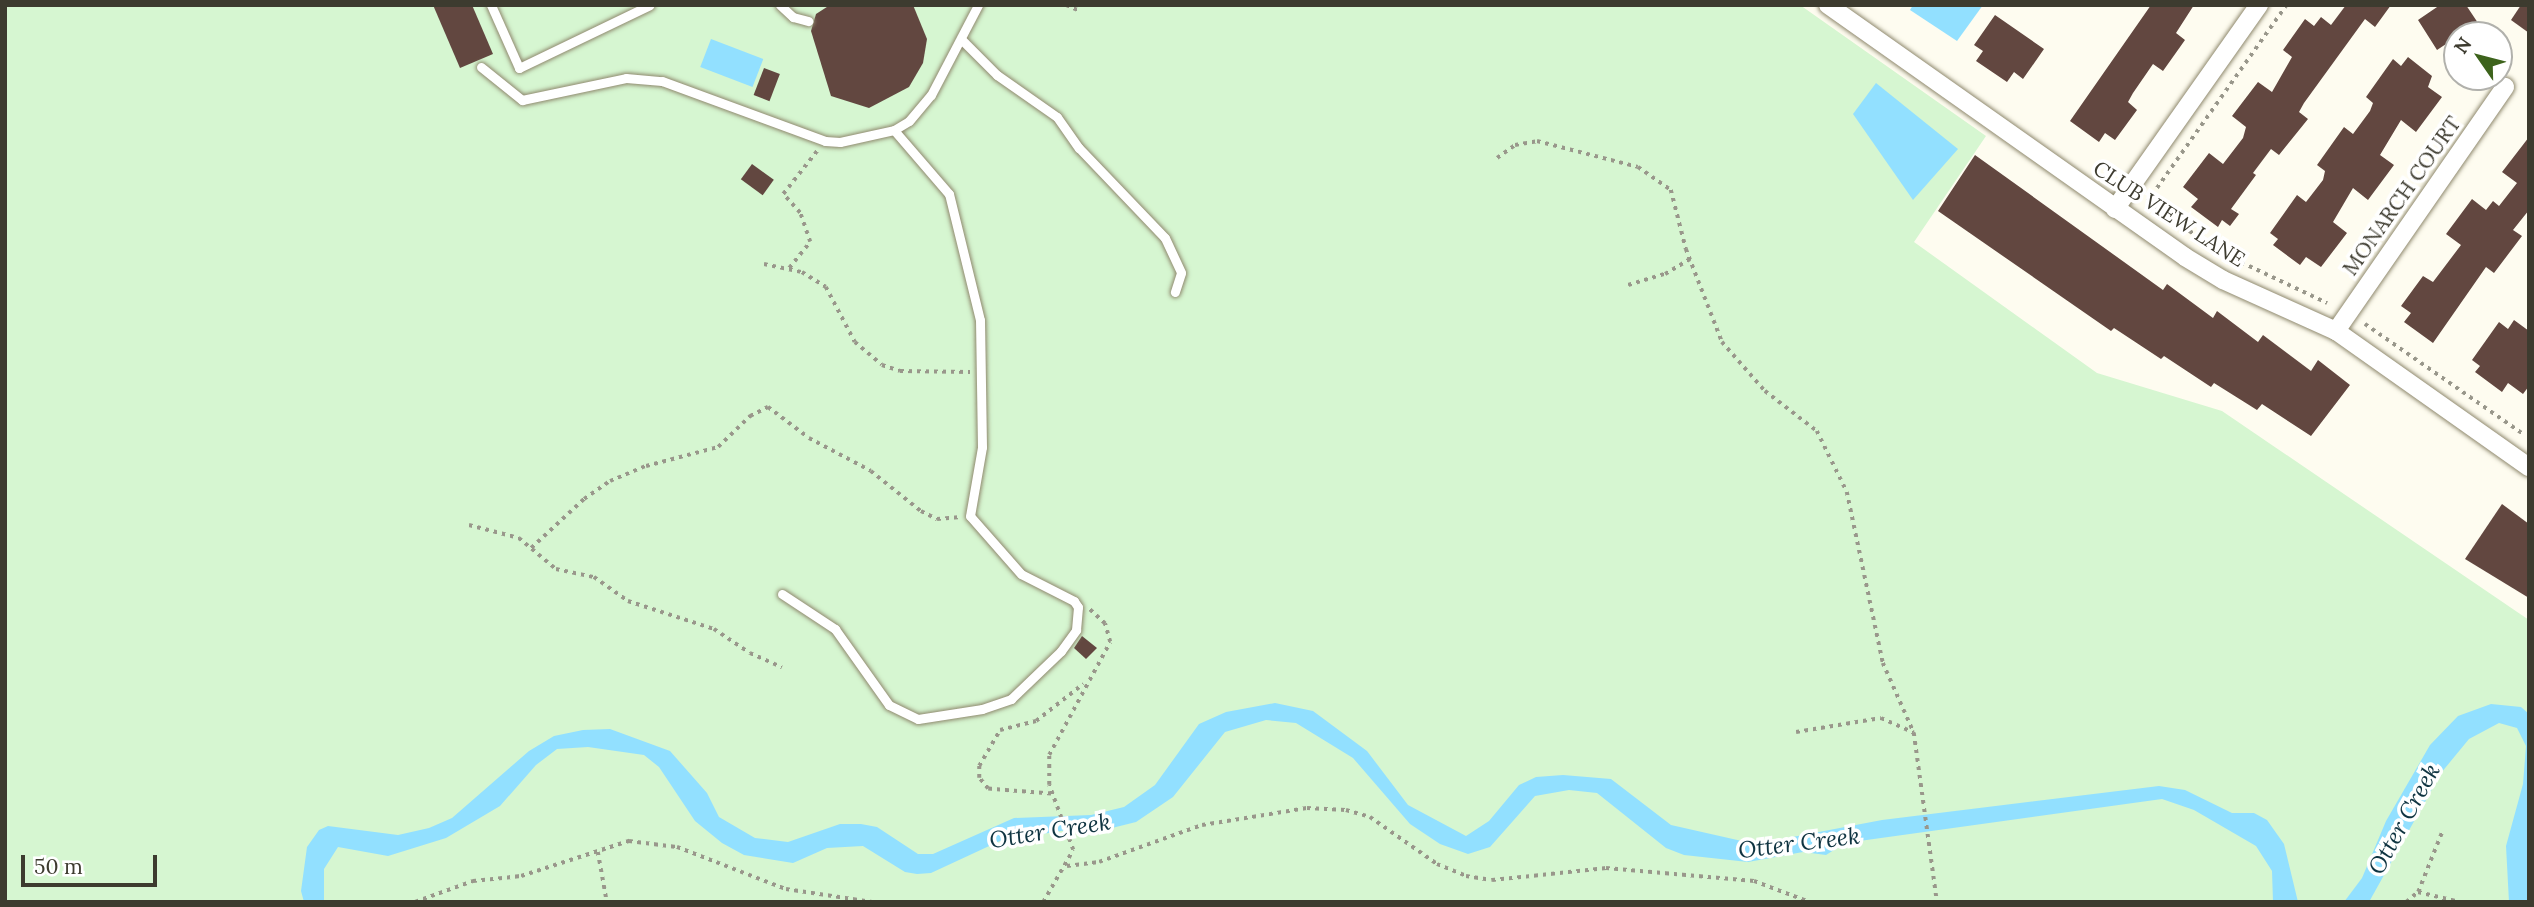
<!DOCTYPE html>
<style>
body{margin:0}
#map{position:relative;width:2534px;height:907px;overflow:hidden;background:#fefcf0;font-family:Lora,serif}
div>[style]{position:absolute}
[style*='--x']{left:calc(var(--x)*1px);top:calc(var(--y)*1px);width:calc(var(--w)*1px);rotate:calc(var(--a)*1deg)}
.green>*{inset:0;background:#d6f6d1}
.water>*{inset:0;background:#92e0ff;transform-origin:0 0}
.building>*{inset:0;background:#624740;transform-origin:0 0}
.path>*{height:3.5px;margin-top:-1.75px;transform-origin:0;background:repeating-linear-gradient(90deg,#99978b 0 3.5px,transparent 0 8.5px)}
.roads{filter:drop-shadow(0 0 2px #8f896e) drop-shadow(0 0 2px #8f896e)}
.service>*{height:9px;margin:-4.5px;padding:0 4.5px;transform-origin:4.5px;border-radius:4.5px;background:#fff}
.minor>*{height:18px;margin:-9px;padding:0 9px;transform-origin:9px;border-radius:9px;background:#fff}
span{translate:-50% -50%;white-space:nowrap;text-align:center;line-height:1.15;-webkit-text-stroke:7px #fff;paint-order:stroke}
.street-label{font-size:21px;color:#3d3b2f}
.water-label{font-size:23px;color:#0f3441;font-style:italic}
.frame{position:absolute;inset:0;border:7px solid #3d3b2f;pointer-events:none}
.north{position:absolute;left:2443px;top:21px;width:70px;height:70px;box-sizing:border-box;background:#fff;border:2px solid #b1b1ac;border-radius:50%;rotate:305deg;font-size:19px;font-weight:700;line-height:28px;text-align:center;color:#3d3b2f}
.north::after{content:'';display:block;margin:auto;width:24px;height:32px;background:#3d631c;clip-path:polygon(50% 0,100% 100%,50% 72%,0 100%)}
.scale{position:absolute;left:21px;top:855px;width:136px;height:32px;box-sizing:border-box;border:4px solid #3d3b2f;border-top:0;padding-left:9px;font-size:21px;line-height:24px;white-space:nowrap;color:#3d3b2f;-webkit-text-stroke:5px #fff;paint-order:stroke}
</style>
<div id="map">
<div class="green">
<div style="clip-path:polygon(5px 5px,1800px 5px,1986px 136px,1914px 242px,2097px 373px,2222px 411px,2529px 620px,2529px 902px,5px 902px)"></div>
</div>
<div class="water">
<div style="clip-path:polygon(1913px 5px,1983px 5px,1957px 41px,1910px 10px)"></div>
<div style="left:711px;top:39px;width:56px;height:30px;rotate:21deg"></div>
<div style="clip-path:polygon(1876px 83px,1958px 149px,1913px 200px,1853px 114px)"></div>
<div style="clip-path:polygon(1275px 703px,1313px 711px,1367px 751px,1408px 805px,1466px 836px,1489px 821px,1519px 785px,1536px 777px,1563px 775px,1611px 779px,1671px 825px,1755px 844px,1882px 820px,2159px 786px,2185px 790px,2232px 813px,2254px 813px,2267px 820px,2284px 844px,2298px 902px,2273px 902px,2272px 871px,2256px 846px,2194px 810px,2162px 799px,1845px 843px,1826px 855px,1803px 852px,1748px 862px,1684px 855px,1666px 848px,1597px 793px,1569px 790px,1535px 796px,1490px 847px,1468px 854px,1440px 844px,1410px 824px,1353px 758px,1296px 723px,1266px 720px,1225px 732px,1173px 797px,1136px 822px,1104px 830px,1073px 829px,1000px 841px,931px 873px,917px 874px,905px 872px,863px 846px,827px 848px,793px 863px,744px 855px,722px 843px,695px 821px,659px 767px,644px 755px,588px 747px,557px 749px,536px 765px,500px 806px,446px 838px,388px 856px,338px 847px,324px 869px,324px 902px,304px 902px,301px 891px,307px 847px,319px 830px,328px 826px,398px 835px,429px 828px,452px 818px,529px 751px,554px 736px,583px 730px,610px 729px,670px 751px,707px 793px,719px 817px,755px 838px,788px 842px,840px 824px,861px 824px,877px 827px,918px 854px,933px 854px,1014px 818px,1091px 815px,1124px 807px,1155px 785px,1199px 724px,1226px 712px)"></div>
<div style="clip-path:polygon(2491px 704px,2521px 707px,2529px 714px,2529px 902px,2509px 902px,2506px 846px,2523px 784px,2526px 746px,2517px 728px,2499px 723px,2469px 739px,2441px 773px,2369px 902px,2344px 902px,2362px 878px,2386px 821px,2430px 745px,2458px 716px)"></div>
</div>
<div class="building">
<div style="clip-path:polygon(433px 5px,472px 5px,493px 54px,460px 68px)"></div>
<div style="clip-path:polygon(830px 5px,913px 5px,927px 39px,923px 63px,909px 87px,869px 108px,831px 96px,811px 31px,816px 14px)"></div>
<div style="clip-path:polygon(2151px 5px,2194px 5px,2176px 33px,2185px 40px,2163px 71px,2153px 64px,2133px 93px,2128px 102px,2137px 110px,2115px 140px,2105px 133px,2099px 142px,2070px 121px)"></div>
<div style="clip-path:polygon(2346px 5px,2391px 5px,2375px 27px,2365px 19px,2304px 103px,2299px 112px,2308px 119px,2279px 155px,2271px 149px,2253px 173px,2256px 175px,2231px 209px,2239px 214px,2230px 226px,2222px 220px,2218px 227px,2191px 207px,2198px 199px,2183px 187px,2209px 153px,2223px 164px,2243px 138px,2246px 127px,2232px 116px,2258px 82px,2272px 92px,2292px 57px,2283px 50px,2305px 19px,2314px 26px,2321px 17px,2331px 25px)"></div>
<div style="clip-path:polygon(2440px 5px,2466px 5px,2486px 35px,2457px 35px,2457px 60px,2446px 44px,2437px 50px,2418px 20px)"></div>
<div style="clip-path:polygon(2521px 5px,2529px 5px,2529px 33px,2511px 20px)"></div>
<div style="clip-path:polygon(1995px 15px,2044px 49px,2023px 79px,2014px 72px,2007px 82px,1976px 61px,1983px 51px,1974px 45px)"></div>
<div style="clip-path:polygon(2408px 57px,2432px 76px,2428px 87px,2442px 97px,2416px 132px,2401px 120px,2380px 155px,2394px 165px,2368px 200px,2353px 188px,2333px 222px,2347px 233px,2321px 267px,2306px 257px,2300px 265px,2273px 245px,2278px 239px,2270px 233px,2297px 195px,2306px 202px,2323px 180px,2325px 171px,2317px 165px,2344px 127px,2353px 134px,2370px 111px,2373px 103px,2366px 97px,2393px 59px,2401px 66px)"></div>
<div style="left:764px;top:68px;width:17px;height:29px;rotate:21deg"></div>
<div style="clip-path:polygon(2529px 137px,2529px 210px,2513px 230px,2522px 236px,2494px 273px,2486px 267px,2433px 343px,2404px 322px,2411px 313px,2401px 306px,2423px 276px,2433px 282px,2461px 245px,2446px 234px,2472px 199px,2486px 210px,2493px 201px,2499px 206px,2517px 183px,2502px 172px)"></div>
<div style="clip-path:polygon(1975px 155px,2163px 290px,2167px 284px,2213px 318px,2217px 311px,2258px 342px,2263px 335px,2311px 371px,2318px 360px,2350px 385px,2311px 436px,2262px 404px,2257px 410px,2214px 383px,2211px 387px,2164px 356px,2161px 359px,2114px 328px,2111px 331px,1938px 211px)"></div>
<div style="left:752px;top:164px;width:27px;height:19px;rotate:36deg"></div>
<div style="clip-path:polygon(2514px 320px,2529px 331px,2529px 386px,2523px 394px,2508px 383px,2502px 392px,2475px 372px,2480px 366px,2472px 360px,2499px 322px,2508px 329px)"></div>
<div style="clip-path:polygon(2502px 504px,2529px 524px,2529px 598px,2465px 559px)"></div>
<div style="clip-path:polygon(1082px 636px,1097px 648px,1086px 659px,1074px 648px)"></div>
</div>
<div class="path">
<div style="--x:1066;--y:5;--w:13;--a:23"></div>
<div style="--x:2287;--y:5;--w:242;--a:125.3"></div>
<div style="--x:2147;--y:203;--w:95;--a:33.4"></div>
<div style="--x:2226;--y:255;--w:112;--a:25.4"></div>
<div style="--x:1497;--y:158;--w:22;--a:-36"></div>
<div style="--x:1515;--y:145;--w:22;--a:-10"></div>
<div style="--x:1537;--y:141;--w:104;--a:14.4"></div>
<div style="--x:1638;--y:167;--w:40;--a:34.9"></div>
<div style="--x:1671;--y:190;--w:61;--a:75.7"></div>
<div style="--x:1686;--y:249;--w:100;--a:68.8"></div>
<div style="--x:1722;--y:342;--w:65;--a:48.7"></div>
<div style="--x:1765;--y:391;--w:66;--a:37.6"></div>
<div style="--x:1817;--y:431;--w:68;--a:63.8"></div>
<div style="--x:1847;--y:492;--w:175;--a:78.1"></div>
<div style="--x:1883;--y:663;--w:77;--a:66.1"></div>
<div style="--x:764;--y:264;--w:39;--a:12"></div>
<div style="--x:802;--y:272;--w:28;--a:32"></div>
<div style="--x:826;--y:287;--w:62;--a:62.2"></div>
<div style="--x:855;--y:342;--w:35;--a:40"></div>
<div style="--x:882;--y:365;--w:19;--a:18"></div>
<div style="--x:900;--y:371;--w:70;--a:0.8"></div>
<div style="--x:789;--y:268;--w:33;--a:-51"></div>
<div style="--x:810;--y:242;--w:31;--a:-109"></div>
<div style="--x:800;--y:213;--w:25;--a:-132"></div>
<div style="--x:783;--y:194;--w:55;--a:-51.7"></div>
<div style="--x:1628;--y:285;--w:39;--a:-17"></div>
<div style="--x:1665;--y:274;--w:29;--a:-31"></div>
<div style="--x:2365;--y:324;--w:193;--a:34.8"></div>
<div style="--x:469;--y:525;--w:52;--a:14.6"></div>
<div style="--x:519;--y:538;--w:48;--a:40"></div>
<div style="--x:556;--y:569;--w:39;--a:12"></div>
<div style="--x:594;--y:577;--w:42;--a:35.2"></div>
<div style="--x:628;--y:601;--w:90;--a:18"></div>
<div style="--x:714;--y:629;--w:43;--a:33.7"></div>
<div style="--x:750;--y:653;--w:35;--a:24"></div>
<div style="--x:531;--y:548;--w:72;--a:-42.8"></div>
<div style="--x:584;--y:499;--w:32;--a:-35"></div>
<div style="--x:610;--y:481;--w:39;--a:-23"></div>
<div style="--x:646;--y:466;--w:74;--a:-14.8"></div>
<div style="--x:718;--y:447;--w:45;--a:-44.1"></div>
<div style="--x:750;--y:416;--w:20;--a:-27"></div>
<div style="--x:768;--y:407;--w:51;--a:37.1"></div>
<div style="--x:809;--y:438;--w:70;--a:28"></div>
<div style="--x:871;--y:471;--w:64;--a:38.7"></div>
<div style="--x:921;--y:511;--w:18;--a:27"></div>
<div style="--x:937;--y:519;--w:21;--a:-5"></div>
<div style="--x:1796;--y:732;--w:86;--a:-9.4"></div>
<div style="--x:1881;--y:718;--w:36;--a:24"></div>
<div style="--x:1914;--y:733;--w:171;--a:82.2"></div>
<div style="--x:1051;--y:794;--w:63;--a:-175.5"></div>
<div style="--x:988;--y:789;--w:14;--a:-129"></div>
<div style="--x:979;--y:778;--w:12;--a:-90"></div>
<div style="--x:979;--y:766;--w:42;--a:-59.7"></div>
<div style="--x:1000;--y:730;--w:37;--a:-14"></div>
<div style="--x:1036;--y:721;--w:60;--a:-38.2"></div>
<div style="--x:598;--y:852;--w:51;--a:79.8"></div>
<div style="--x:1067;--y:866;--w:32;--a:-7"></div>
<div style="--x:1099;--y:862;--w:109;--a:-19.8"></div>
<div style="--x:1202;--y:825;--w:106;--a:-9.2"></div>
<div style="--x:1307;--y:808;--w:39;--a:3"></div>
<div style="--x:1346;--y:810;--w:25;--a:16"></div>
<div style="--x:1370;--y:817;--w:82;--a:35"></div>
<div style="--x:1437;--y:864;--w:31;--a:22"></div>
<div style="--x:1466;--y:876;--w:26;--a:9"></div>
<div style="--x:1492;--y:880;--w:115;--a:-6"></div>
<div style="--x:1606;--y:868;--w:149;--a:5"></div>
<div style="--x:1754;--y:881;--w:60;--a:20.6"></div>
<div style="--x:2418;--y:892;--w:43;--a:13.4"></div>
<div style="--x:415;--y:902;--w:62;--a:-19.9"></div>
<div style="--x:473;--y:881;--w:48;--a:-5.9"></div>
<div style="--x:521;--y:876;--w:114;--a:-18"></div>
<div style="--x:629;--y:841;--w:48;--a:7.1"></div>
<div style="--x:677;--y:847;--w:117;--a:21.1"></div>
<div style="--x:786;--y:889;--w:87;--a:8.6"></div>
<div style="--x:1043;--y:902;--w:60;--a:-60"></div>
<div style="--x:1073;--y:850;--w:69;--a:-110.3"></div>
<div style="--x:1049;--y:785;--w:30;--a:-90"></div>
<div style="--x:1049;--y:755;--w:128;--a:-61.6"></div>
<div style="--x:1110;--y:642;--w:19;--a:-106"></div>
<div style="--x:1105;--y:624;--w:21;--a:-137"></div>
<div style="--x:2406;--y:902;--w:16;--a:-40"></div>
<div style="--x:2418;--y:892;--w:65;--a:-68.2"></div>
</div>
<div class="roads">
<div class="service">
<div style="--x:491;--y:5;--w:69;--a:66"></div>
<div style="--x:519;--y:68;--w:145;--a:-25.7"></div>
<div style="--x:780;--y:5;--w:18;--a:43"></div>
<div style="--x:793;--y:17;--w:16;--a:15"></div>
<div style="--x:961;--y:39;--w:51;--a:45"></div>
<div style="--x:997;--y:75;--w:73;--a:35"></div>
<div style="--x:1057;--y:117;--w:38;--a:55"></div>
<div style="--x:1079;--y:148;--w:124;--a:46.3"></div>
<div style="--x:1165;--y:238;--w:38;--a:65"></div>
<div style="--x:1181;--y:273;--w:20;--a:108"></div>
<div style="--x:481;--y:67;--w:53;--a:38.8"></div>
<div style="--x:522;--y:100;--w:106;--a:-11.9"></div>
<div style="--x:626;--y:78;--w:36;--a:5"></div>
<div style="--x:662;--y:81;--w:174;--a:20.2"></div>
<div style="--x:825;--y:141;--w:15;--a:4"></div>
<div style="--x:840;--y:142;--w:55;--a:-12.5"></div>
<div style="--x:894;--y:130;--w:17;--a:-31"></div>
<div style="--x:909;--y:121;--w:34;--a:-50"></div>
<div style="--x:931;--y:95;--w:102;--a:-62.4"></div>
<div style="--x:782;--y:594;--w:64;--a:33.4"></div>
<div style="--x:835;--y:629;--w:93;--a:54.6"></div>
<div style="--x:889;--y:705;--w:32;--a:26"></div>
<div style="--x:918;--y:719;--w:65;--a:-8.9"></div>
<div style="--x:982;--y:709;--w:31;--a:-19"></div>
<div style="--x:1011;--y:699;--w:69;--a:-43.8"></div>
<div style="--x:1061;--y:651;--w:26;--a:-54"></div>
<div style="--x:1076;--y:630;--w:23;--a:-85"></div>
<div style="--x:1078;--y:607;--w:7;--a:-124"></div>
<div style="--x:1074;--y:601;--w:59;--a:-153"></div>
<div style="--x:1021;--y:574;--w:77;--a:-131.3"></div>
<div style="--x:970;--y:516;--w:70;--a:-80.1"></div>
<div style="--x:982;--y:447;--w:127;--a:-90.9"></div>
<div style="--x:980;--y:320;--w:130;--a:-103.8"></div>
<div style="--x:949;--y:194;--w:84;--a:-130.7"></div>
</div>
<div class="minor">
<div style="--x:1828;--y:5;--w:437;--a:35.2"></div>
<div style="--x:2185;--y:257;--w:44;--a:31.2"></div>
<div style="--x:2223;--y:280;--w:124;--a:24.3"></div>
<div style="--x:2336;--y:331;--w:236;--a:35.2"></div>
<div style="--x:2115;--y:209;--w:250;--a:-54.8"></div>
<div style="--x:2336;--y:331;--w:297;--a:-55.3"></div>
</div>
</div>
<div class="street-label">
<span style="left:2402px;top:196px;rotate:-55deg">MONARCH COURT</span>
<span style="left:2169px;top:214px;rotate:33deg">CLUB VIEW LANE</span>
</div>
<div class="water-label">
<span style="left:2404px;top:819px;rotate:-61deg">Otter Creek</span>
<span style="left:1050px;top:831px;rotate:-9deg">Otter Creek</span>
<span style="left:1799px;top:843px;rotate:-7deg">Otter Creek</span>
</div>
<div class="frame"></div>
<div class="north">N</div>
<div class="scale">50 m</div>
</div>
